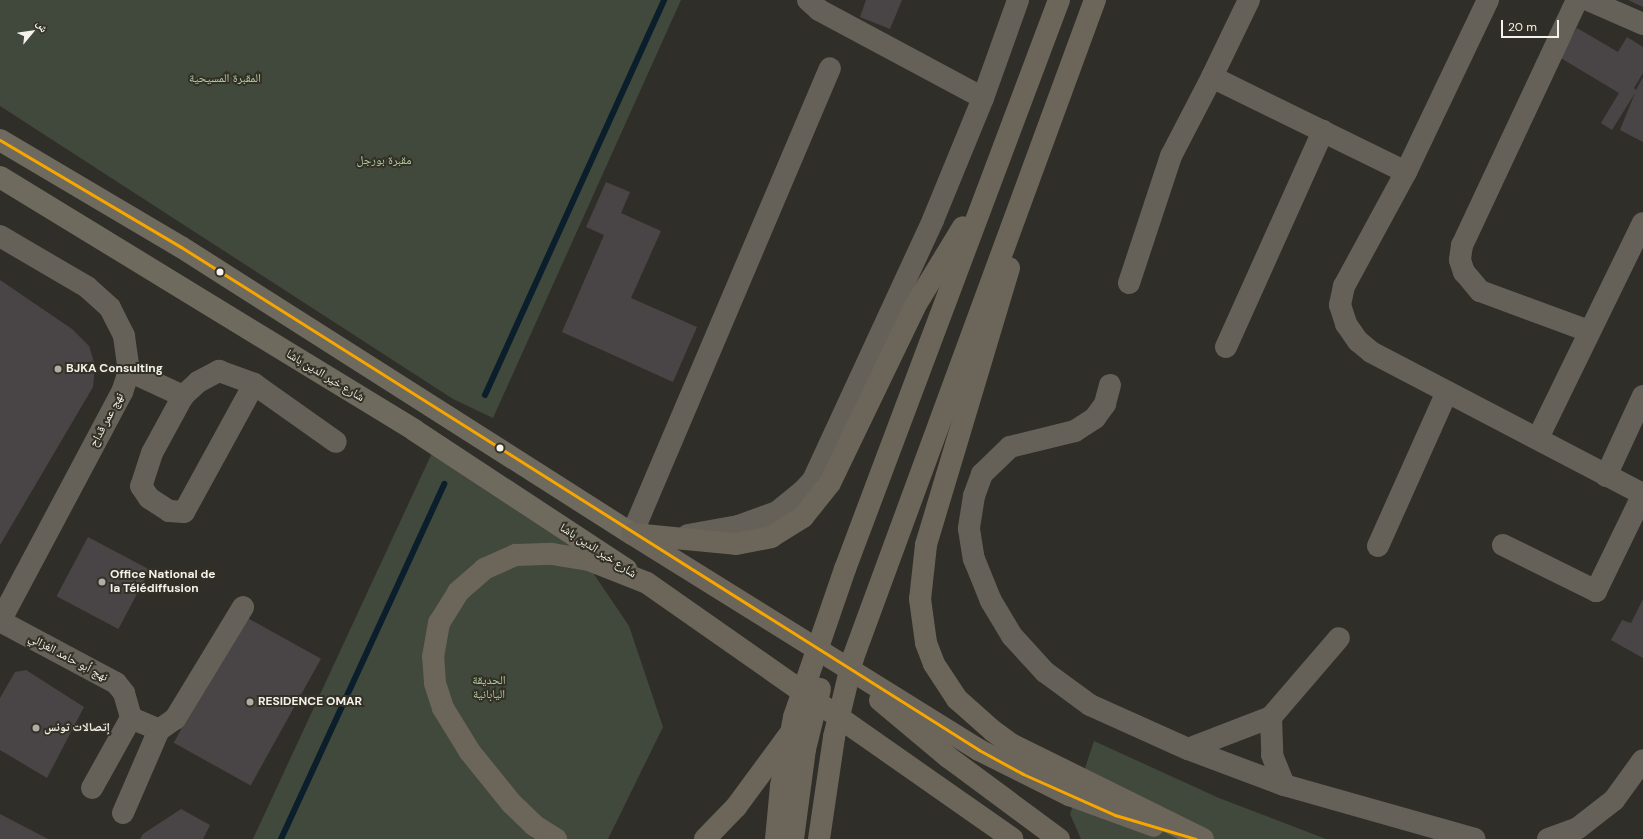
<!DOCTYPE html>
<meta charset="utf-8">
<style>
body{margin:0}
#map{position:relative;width:1643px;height:839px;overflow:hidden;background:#302e28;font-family:"DM Sans","Noto Naskh Arabic",sans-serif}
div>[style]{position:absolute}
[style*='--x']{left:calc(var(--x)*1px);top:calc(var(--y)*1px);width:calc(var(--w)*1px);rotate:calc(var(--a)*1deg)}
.green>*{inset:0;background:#40493b}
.stream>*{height:6px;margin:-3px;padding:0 3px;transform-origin:3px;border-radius:3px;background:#0a1e2b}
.building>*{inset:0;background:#494547;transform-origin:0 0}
.minor>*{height:22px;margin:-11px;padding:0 11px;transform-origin:11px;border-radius:11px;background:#666158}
.major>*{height:22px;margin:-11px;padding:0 11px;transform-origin:11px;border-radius:11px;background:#6f6a5e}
.highway>*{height:22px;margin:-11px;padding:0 11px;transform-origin:11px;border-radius:11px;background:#6c655a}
.bus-1>*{height:3px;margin:-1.5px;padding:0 1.5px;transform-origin:1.5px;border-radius:1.5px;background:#f7a600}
.dots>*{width:11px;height:11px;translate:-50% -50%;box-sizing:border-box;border:2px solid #333025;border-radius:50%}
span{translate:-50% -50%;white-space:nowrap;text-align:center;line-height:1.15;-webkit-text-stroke:4px #333025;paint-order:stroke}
.park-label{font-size:12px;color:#afcfa1}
.poi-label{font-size:12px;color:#f3f1ea;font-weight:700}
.left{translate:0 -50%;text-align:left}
.street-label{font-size:12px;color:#f3f1ea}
.north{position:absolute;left:12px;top:12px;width:40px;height:40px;-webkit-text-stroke:3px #333025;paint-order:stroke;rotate:61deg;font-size:11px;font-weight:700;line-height:16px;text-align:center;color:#f3f1ea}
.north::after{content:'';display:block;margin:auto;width:14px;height:18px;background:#f3f1ea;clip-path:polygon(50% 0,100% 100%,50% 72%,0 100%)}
.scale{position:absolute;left:1501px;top:20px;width:58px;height:18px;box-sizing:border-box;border:2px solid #f3f1ea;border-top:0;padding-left:5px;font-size:12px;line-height:14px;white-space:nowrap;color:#f3f1ea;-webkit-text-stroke:3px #333025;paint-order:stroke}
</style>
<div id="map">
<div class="green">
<div style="clip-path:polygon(0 0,681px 0,493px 418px,453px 399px,0 106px)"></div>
<div style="clip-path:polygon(432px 453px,575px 546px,629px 626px,663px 727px,608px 839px,253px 839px)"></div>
<div style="clip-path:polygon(1094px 741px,1219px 798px,1326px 839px,1081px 839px,1070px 814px)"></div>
</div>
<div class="stream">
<div style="--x:485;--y:395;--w:434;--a:-65.6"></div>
<div style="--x:281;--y:839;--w:391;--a:-65.3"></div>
</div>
<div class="building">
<div style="clip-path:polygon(866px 0,902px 0,890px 29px,860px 17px)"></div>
<div style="clip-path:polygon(1628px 0,1643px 0,1643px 7px)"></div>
<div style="clip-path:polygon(1577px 28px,1618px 52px,1627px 37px,1643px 47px,1643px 73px,1634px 88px,1636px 90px,1643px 77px,1643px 142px,1620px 130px,1635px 93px,1612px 130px,1601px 123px,1619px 93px,1559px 57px)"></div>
<div style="clip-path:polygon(606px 182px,630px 192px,621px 213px,661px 231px,631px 298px,697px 327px,673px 382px,562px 332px,604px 235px,586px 227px)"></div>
<div style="clip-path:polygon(0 280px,72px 329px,89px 346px,95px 365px,93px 387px,0 545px)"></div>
<div style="left:88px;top:537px;width:70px;height:67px;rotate:28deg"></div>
<div style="clip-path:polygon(1643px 599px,1643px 658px,1611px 640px,1622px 620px,1631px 623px)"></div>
<div style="left:244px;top:616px;width:88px;height:145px;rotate:29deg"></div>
<div style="clip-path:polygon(26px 670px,84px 707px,47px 778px,0 750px,0 698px,15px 672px)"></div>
<div style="clip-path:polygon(181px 809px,210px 825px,203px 839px,140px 839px,143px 834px)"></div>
<div style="clip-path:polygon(0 814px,48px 839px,0 839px)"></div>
</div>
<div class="minor">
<div style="--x:808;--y:0;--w:15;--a:42"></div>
<div style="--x:819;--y:10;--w:186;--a:28.2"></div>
<div style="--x:1249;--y:0;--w:85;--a:115.7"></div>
<div style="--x:1212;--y:77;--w:216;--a:26.1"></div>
<div style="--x:1488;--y:0;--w:191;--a:115.5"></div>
<div style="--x:1406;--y:172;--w:130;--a:118.5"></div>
<div style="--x:1344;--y:286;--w:19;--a:102"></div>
<div style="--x:1340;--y:305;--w:20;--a:72"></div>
<div style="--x:1346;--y:324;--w:21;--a:55"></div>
<div style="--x:1358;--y:341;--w:17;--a:40"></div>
<div style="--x:1371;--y:352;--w:307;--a:27.6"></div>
<div style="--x:1577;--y:0;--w:271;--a:115.1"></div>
<div style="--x:1462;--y:245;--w:15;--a:98"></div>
<div style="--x:1460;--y:260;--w:13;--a:72"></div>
<div style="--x:1464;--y:272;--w:25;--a:50"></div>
<div style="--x:1480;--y:291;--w:116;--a:20.2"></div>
<div style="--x:1588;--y:0;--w:60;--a:23.6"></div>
<div style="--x:0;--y:236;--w:101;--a:30.4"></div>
<div style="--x:87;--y:287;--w:31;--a:42"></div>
<div style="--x:110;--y:308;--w:31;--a:63"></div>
<div style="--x:124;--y:336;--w:35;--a:82"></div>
<div style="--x:129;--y:371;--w:22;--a:108"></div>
<div style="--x:122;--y:392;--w:259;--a:118"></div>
<div style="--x:1129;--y:283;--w:134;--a:-71.7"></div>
<div style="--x:1171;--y:156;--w:89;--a:-62.6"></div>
<div style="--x:1226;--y:347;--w:237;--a:-65.8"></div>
<div style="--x:129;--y:371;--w:60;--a:24.8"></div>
<div style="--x:183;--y:396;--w:21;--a:-43"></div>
<div style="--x:198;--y:382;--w:24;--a:-28"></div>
<div style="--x:219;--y:371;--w:37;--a:20"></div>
<div style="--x:254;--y:384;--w:100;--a:35.3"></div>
<div style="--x:1110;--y:385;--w:20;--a:105"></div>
<div style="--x:1105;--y:404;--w:17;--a:126"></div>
<div style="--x:1095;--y:418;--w:24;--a:147"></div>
<div style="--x:1075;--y:431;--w:67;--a:166.2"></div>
<div style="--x:1010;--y:447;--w:39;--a:136"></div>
<div style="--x:982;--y:474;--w:23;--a:110"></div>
<div style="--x:974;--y:496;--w:33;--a:99"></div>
<div style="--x:969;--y:529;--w:30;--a:81"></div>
<div style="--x:974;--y:559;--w:45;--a:68"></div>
<div style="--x:991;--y:601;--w:41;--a:59"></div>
<div style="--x:1012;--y:636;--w:49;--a:47.5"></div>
<div style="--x:1045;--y:672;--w:56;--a:36.3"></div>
<div style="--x:1090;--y:705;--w:107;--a:24.2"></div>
<div style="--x:1188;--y:749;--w:103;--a:20.6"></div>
<div style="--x:1284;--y:785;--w:198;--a:15.8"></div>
<div style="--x:183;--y:396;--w:65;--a:118.5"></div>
<div style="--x:152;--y:453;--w:35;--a:108"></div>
<div style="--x:141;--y:486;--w:14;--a:56"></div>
<div style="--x:149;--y:498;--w:24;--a:33"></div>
<div style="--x:169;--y:511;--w:15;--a:4"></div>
<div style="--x:184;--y:512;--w:146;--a:-61.3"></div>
<div style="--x:1538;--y:438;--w:239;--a:-64"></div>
<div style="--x:1606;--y:476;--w:88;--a:-65.2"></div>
<div style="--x:632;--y:534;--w:506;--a:-66.98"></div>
<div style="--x:688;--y:535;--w:51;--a:-10.2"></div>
<div style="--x:738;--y:526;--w:41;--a:-19.7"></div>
<div style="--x:777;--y:512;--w:32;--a:-39"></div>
<div style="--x:802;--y:492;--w:16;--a:-47"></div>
<div style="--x:813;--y:480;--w:286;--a:-65.2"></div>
<div style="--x:933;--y:220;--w:132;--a:-67.7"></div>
<div style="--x:983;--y:98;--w:104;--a:-70.3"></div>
<div style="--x:1503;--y:545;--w:104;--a:26.3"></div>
<div style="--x:1596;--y:591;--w:108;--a:-64.1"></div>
<div style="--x:1378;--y:546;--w:169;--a:-65.9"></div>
<div style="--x:0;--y:621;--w:132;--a:28.1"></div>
<div style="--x:116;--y:683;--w:13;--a:51"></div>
<div style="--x:124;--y:693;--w:26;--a:74"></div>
<div style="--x:131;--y:718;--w:80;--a:119.1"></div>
<div style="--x:1271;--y:717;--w:104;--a:-49.3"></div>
<div style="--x:131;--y:718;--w:30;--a:23"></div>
<div style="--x:159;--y:730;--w:19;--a:-35"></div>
<div style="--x:175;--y:719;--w:131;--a:-58.7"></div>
<div style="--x:1188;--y:749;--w:89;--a:-21.1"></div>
<div style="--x:1271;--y:717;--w:38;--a:88"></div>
<div style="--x:1272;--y:755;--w:32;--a:68"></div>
<div style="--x:123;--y:813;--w:90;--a:-66.6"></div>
<div style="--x:1548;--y:839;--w:32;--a:-20"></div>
<div style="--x:1578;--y:828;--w:46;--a:-37.9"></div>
<div style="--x:1614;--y:800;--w:49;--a:-54.1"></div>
</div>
<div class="major">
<div style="--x:0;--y:140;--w:210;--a:30.6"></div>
<div style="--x:181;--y:247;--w:535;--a:32.47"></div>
<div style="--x:0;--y:177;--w:485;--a:31.4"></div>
<div style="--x:414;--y:430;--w:254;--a:33.3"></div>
</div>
<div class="highway">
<div style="--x:1009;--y:268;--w:289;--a:106.7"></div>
<div style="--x:926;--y:545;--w:54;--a:96.3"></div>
<div style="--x:920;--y:599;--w:44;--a:82.2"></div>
<div style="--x:926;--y:643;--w:22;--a:69"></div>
<div style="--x:934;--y:664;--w:42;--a:56.7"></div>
<div style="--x:957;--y:699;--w:48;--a:41.6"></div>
<div style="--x:993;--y:731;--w:22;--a:36"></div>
<div style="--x:1011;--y:744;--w:214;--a:26.3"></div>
<div style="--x:632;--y:534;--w:409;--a:31.9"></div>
<div style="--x:979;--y:750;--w:101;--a:26.6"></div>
<div style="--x:1069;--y:795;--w:90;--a:20"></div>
<div style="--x:633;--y:534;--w:103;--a:5.5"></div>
<div style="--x:736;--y:544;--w:36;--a:-11"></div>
<div style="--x:771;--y:537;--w:38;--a:-32"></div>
<div style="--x:803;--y:517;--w:43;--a:-51.5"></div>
<div style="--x:830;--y:483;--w:196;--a:-64.3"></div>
<div style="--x:915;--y:306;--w:92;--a:-58.7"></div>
<div style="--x:880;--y:700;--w:89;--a:40"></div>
<div style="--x:948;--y:757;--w:138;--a:36.5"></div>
<div style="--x:556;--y:839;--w:26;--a:-148"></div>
<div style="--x:534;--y:825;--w:30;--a:-136"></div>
<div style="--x:512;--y:804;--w:67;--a:-128.9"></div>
<div style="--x:470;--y:752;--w:52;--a:-121.5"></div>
<div style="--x:443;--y:708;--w:26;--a:-108"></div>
<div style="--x:435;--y:683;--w:26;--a:-94"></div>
<div style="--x:433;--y:657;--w:35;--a:-80"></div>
<div style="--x:439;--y:623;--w:36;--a:-58"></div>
<div style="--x:458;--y:592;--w:35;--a:-41"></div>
<div style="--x:484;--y:569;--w:35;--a:-24"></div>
<div style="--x:516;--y:555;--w:36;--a:-2"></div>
<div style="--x:552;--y:554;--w:37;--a:9"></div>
<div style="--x:589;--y:560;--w:62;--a:21.6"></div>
<div style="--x:647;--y:583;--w:446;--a:35"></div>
<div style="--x:705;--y:839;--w:45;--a:-45.9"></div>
<div style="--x:736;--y:807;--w:89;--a:-53.6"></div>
<div style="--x:776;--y:839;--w:53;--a:-84.6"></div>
<div style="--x:781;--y:786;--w:70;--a:-79.3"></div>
<div style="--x:794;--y:717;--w:157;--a:-71"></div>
<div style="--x:845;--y:569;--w:608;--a:-69.39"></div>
<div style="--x:793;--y:839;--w:91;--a:-82.4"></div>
<div style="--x:805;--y:749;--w:62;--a:-76"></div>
<div style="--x:819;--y:839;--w:103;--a:-81.6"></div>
<div style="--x:834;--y:737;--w:81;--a:-76.5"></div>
<div style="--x:853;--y:658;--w:701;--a:-69.81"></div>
</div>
<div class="bus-1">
<div style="--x:0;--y:140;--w:210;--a:30.6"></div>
<div style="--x:181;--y:247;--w:943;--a:32.22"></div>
<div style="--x:979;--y:750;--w:50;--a:28.6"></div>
<div style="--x:1023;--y:774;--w:101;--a:24"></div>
<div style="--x:1115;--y:815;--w:84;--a:16.5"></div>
</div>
<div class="dots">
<div style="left:220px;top:272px;background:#f3f1ea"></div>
<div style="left:58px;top:369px;background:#afada6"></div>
<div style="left:500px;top:448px;background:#f3f1ea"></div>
<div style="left:102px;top:582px;background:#afada6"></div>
<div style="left:250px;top:702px;background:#afada6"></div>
<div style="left:36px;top:728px;background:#afada6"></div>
</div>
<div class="park-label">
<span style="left:225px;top:79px">المقبرة المسيحية</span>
<span style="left:384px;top:161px">مقبرة بورجل</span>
<span style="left:489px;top:688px">الحديقة<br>اليابانية</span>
</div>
<div class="poi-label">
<span class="left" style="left:66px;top:369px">BJKA Consulting</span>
<span class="left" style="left:110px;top:582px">Office National de<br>la Télédiffusion</span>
<span class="left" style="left:258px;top:702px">RESIDENCE OMAR</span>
<span class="left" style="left:44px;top:728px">إتصالات تونس</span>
</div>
<div class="street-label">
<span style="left:325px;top:376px;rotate:31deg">شارع خير الدين باشا</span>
<span style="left:107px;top:420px;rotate:-62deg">نهج عمر قداح</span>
<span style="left:598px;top:551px;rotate:33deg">شارع خير الدين باشا</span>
<span style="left:68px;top:658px;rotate:28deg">نهج أبو حامد الغزالي</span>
</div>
<div class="north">ش</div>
<div class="scale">20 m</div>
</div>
